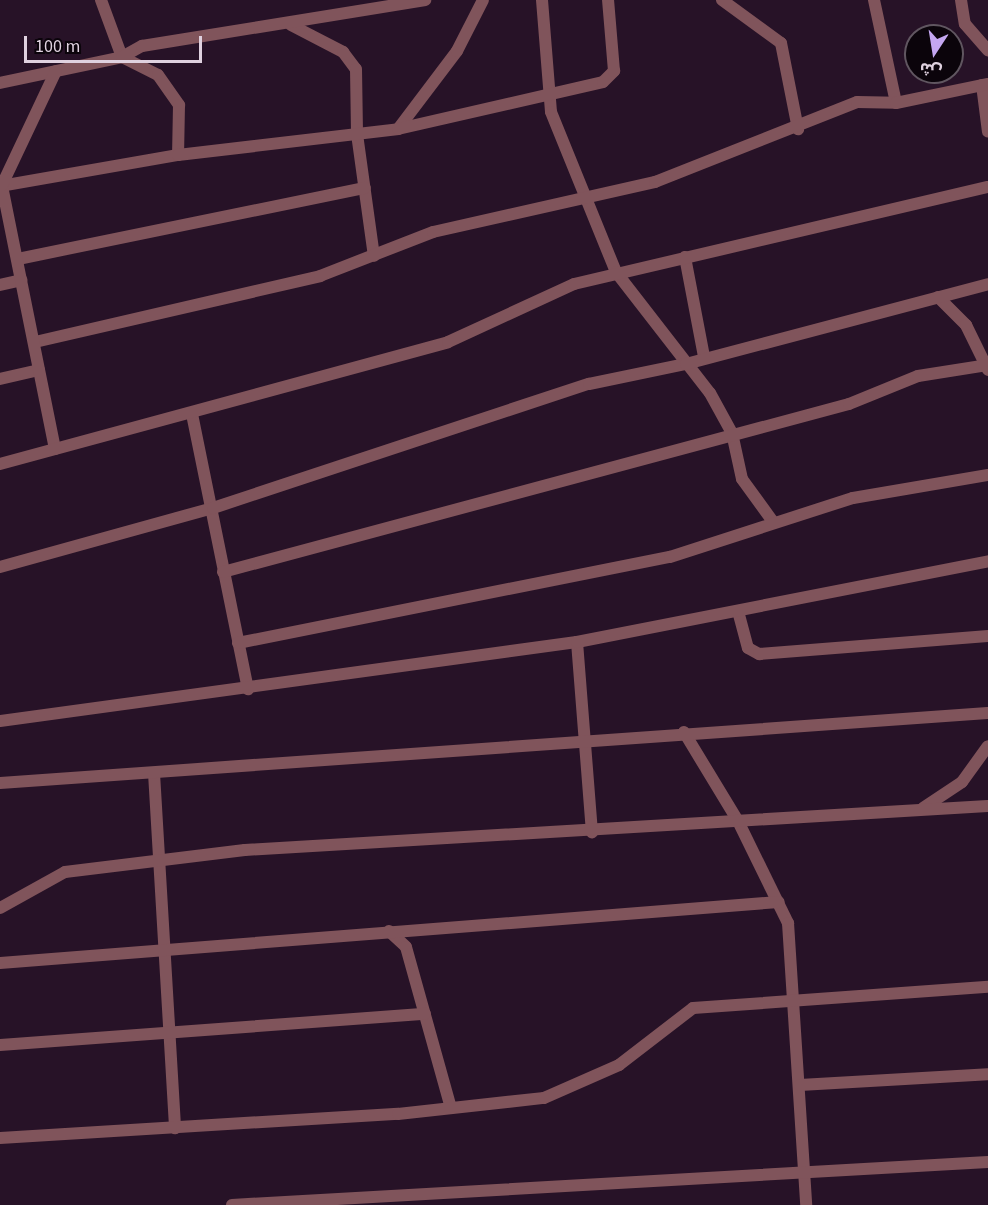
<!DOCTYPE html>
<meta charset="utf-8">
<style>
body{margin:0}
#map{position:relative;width:988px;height:1205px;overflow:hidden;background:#271227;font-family:"Source Sans 3","Noto Sans Arabic",sans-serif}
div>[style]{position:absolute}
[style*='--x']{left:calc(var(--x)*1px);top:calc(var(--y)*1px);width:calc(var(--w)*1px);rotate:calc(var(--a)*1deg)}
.minor>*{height:12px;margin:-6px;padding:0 6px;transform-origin:6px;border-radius:6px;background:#80545b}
span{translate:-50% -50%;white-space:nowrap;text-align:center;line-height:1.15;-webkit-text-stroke:6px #0b040b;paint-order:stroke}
.north{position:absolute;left:904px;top:24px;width:60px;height:60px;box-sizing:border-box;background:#0b040b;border:2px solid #605660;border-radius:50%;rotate:192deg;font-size:16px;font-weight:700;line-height:24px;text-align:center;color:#dfd1df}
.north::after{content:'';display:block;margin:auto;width:21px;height:27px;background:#c5a7f1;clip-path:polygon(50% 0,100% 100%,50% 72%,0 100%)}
.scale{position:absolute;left:24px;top:36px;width:178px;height:27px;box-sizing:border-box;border:3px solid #dfd1df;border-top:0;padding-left:8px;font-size:18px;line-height:21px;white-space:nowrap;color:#dfd1df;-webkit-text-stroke:4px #0b040b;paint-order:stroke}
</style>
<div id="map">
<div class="minor">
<div style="--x:101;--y:0;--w:61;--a:69.8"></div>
<div style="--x:122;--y:57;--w:40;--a:26.6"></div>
<div style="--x:158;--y:75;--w:37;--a:55"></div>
<div style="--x:179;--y:105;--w:50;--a:91.1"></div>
<div style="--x:542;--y:0;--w:112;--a:85.4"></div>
<div style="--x:551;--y:112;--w:173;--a:67.9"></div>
<div style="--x:616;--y:272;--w:153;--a:52.2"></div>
<div style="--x:710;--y:393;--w:46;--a:61.2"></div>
<div style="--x:732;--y:433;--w:47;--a:77.7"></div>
<div style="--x:742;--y:479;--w:54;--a:54"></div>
<div style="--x:722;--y:0;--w:73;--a:36.1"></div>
<div style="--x:781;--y:43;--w:88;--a:78.8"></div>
<div style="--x:874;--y:0;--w:105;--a:77.9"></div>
<div style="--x:961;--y:0;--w:24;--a:81"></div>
<div style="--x:965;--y:24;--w:35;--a:49"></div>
<div style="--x:291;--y:25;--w:59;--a:27.4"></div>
<div style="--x:343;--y:52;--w:21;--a:53"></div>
<div style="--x:356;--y:69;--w:65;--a:89.1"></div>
<div style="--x:357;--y:134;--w:123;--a:82.1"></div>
<div style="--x:0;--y:83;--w:125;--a:-12"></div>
<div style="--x:122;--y:57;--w:23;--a:-29"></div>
<div style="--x:142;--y:46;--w:287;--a:-9.2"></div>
<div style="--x:982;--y:85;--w:47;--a:82.7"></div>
<div style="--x:398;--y:129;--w:98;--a:-52.9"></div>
<div style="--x:457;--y:51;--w:57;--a:-63"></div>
<div style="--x:0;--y:186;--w:181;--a:-9.9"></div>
<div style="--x:178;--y:155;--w:222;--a:-6.7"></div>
<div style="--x:398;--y:129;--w:210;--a:-12.9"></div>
<div style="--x:603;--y:82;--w:16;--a:-45"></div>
<div style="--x:614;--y:71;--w:71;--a:-94.8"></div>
<div style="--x:685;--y:257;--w:102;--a:79.2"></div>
<div style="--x:18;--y:259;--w:354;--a:-11.6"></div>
<div style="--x:0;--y:285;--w:22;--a:-13"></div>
<div style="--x:938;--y:297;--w:40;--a:45"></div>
<div style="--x:966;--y:325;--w:50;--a:63.9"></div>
<div style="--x:35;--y:342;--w:293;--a:-13"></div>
<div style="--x:320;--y:276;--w:121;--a:-21.3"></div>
<div style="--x:433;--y:232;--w:228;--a:-12.7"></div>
<div style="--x:655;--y:182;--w:217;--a:-21.6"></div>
<div style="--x:857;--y:102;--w:39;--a:1"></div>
<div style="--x:896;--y:103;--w:94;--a:-11.7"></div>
<div style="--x:0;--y:379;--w:40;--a:-13"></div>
<div style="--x:192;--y:414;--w:281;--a:78.5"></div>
<div style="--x:55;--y:449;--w:269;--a:-101.4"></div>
<div style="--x:2;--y:185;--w:126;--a:-64.7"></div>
<div style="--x:0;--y:464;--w:464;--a:-15.2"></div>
<div style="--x:448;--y:342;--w:139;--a:-24.7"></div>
<div style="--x:574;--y:284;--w:425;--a:-13.2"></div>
<div style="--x:0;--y:567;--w:221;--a:-15.5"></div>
<div style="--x:213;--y:508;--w:396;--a:-18.3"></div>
<div style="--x:589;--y:384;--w:99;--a:-11.7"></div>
<div style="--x:686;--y:364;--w:312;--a:-14.8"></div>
<div style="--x:223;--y:572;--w:648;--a:-15.02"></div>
<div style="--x:849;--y:404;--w:74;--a:-22.1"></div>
<div style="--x:918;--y:376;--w:71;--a:-8.9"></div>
<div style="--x:738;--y:611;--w:38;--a:75"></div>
<div style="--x:748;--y:648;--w:13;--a:29"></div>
<div style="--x:759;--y:654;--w:230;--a:-4.5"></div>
<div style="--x:577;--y:642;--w:191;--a:85.5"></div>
<div style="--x:238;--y:643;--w:440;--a:-11.3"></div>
<div style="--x:670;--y:557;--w:192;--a:-17.9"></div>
<div style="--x:853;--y:498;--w:137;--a:-9.7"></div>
<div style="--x:0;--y:721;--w:582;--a:-7.8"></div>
<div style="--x:577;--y:642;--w:419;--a:-11.1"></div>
<div style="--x:684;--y:732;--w:104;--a:58.8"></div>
<div style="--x:738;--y:821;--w:114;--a:63.9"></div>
<div style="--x:788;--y:923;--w:283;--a:86.3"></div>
<div style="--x:154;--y:773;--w:356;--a:86.6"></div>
<div style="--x:0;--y:783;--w:990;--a:-4.05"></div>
<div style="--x:923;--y:808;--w:47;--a:-33.7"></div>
<div style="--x:962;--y:782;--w:44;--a:-54.2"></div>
<div style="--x:0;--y:908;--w:74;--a:-29"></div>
<div style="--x:65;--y:872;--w:181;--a:-7"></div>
<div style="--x:245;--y:850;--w:744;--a:-3.39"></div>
<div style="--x:389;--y:931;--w:23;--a:43"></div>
<div style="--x:406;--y:947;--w:167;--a:74.4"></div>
<div style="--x:0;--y:963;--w:781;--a:-4.48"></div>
<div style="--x:0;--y:1045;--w:426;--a:-4.2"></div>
<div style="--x:800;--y:1085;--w:188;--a:-3.3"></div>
<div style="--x:0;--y:1138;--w:399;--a:-3.5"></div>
<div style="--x:398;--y:1114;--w:147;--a:-6.3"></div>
<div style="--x:544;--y:1098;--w:82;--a:-23.7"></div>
<div style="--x:619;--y:1065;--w:93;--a:-37.6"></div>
<div style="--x:693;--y:1008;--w:296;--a:-4.1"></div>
<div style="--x:232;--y:1205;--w:757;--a:-3.26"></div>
</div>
<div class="north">ش</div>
<div class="scale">100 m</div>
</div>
